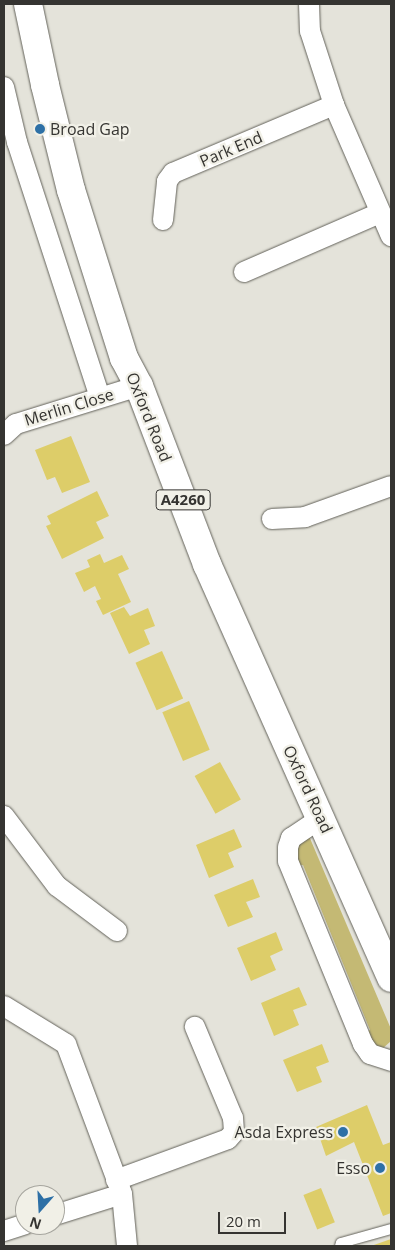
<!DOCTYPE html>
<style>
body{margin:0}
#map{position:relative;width:395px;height:1250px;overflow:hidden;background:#e4e3da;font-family:"Open Sans",sans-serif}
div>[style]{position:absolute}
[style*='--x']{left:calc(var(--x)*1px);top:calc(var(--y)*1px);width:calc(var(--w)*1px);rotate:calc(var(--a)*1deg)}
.green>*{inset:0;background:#c4b974}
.building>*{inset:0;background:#ddcd69;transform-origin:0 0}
.roads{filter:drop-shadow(0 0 1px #63625a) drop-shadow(0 0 1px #63625a)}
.lane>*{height:10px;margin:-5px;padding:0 5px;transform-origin:5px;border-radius:5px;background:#fff}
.street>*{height:20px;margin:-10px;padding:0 10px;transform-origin:10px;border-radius:10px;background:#fff}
.primary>*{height:28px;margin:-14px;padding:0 14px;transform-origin:14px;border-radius:14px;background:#fff}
.dots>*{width:14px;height:14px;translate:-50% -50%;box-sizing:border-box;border:2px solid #f1f0e7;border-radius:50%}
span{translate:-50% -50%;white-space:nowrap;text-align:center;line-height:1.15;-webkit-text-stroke:4.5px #f1f0e7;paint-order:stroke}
.shield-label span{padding:1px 4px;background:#f1f0e7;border:1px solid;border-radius:4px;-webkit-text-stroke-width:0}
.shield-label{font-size:15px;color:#353431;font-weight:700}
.poi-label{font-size:16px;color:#353431}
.left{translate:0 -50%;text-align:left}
.right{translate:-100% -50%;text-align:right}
.street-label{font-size:16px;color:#353431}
.frame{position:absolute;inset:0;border:5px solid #353431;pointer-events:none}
.north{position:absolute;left:15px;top:1185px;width:50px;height:50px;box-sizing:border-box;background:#f1f0e7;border:1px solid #a6a59e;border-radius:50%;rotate:199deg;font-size:14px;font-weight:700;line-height:20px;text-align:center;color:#353431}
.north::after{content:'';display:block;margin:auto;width:18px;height:22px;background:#2e70a6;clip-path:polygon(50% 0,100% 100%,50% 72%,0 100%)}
.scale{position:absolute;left:218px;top:1212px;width:68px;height:22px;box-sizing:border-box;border:2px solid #353431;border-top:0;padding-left:6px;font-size:15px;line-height:18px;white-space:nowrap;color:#353431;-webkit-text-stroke:4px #f1f0e7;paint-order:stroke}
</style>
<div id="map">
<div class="green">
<div style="clip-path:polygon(309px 836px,391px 1029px,391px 1041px,382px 1049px,376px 1047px,365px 1032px,370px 1030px,303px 865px,297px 866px,295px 849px,299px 842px)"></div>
</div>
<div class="building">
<div style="clip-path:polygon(71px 436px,90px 482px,62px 493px,55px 477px,47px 480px,35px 450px)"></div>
<div style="clip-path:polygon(97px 491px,109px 516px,96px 522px,104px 538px,62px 559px,46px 526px,51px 524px,47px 516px)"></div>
<div style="clip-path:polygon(100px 554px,104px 563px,122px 555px,129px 569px,118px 574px,131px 602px,103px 615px,96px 601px,101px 599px,95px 586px,84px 592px,75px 573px,90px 567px,87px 560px)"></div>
<div style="clip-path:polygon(124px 607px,130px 616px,148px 608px,155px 626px,144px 630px,150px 644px,129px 654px,110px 613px)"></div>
<div style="left:162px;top:651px;width:52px;height:29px;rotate:66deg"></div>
<div style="left:189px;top:701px;width:53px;height:29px;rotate:67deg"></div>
<div style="left:220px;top:762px;width:43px;height:29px;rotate:61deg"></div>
<div style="clip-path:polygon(234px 829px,242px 847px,228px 853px,234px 867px,209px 878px,196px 845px)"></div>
<div style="clip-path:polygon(253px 879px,260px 897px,246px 902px,253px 917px,228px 927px,214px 895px)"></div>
<div style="clip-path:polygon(276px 932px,283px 950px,270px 956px,276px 970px,251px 981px,237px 948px)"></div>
<div style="clip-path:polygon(299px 987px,307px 1005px,293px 1010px,299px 1025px,274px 1036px,261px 1003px)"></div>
<div style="clip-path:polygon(322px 1044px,329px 1062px,316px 1067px,322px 1082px,297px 1092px,283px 1060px)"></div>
<div style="clip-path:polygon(367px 1105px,383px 1145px,391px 1142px,391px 1213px,383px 1216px,354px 1142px,326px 1156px,316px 1127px)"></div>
<div style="left:321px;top:1188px;width:37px;height:19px;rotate:68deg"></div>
<div style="clip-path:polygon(391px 1239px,391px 1246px,371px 1246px)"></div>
</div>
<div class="roads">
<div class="lane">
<div style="--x:340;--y:1246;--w:3;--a:-72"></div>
<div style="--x:341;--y:1243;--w:52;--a:-15.6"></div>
</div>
<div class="street">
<div style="--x:309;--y:4;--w:27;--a:88"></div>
<div style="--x:310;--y:31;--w:78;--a:72"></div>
<div style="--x:334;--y:105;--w:143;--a:66.5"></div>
<div style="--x:4;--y:87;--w:57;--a:76.7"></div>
<div style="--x:17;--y:142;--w:268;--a:72"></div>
<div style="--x:163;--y:220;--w:39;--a:-84"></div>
<div style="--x:167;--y:181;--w:10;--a:-53"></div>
<div style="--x:173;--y:173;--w:175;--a:-22.9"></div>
<div style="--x:244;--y:272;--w:148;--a:-23.5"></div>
<div style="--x:4;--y:435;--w:16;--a:-43"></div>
<div style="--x:16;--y:424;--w:129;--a:-17.2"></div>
<div style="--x:272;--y:519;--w:33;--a:-3"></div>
<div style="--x:305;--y:517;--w:91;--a:-19.8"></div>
<div style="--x:4;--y:816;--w:88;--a:52.9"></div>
<div style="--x:57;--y:886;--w:75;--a:36.9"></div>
<div style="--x:321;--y:818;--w:36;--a:146"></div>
<div style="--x:291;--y:838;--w:9;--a:108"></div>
<div style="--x:288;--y:847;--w:14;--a:90"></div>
<div style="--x:288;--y:861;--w:198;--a:67.7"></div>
<div style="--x:363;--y:1044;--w:12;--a:55"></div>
<div style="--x:370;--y:1054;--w:22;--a:18"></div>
<div style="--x:4;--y:1006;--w:73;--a:31.5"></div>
<div style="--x:66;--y:1044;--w:160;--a:69.5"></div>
<div style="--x:122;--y:1194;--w:52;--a:84.5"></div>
<div style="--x:116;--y:1180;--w:119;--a:-20.1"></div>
<div style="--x:228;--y:1139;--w:9;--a:-49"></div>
<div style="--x:234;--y:1132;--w:14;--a:-94"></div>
<div style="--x:233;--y:1118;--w:99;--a:-112.7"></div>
<div style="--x:55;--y:1215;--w:70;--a:-17.4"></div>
<div style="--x:4;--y:1231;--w:22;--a:-18"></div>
</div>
<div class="primary">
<div style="--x:28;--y:4;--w:83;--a:78.1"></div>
<div style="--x:45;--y:85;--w:108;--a:76.1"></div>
<div style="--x:71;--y:190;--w:176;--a:72.5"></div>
<div style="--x:124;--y:358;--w:32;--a:62"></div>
<div style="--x:139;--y:386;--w:191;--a:69.1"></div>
<div style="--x:207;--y:564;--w:453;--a:66"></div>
</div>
</div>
<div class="dots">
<div style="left:40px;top:129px;background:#2e70a6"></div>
<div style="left:343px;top:1132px;background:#2e70a6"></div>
<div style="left:380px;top:1168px;background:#2e70a6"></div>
</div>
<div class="shield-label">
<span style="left:183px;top:500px">A4260</span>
</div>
<div class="poi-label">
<span class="left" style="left:50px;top:129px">Broad Gap</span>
<span class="right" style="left:333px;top:1132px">Asda Express</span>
<span class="right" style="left:370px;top:1168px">Esso</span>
</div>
<div class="street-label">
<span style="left:231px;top:149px;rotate:-23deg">Park End</span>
<span style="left:69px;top:407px;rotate:-17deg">Merlin Close</span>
<span style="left:149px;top:417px;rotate:68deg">Oxford Road</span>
<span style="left:308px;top:789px;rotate:65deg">Oxford Road</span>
</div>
<div class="frame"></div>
<div class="north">N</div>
<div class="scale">20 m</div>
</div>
